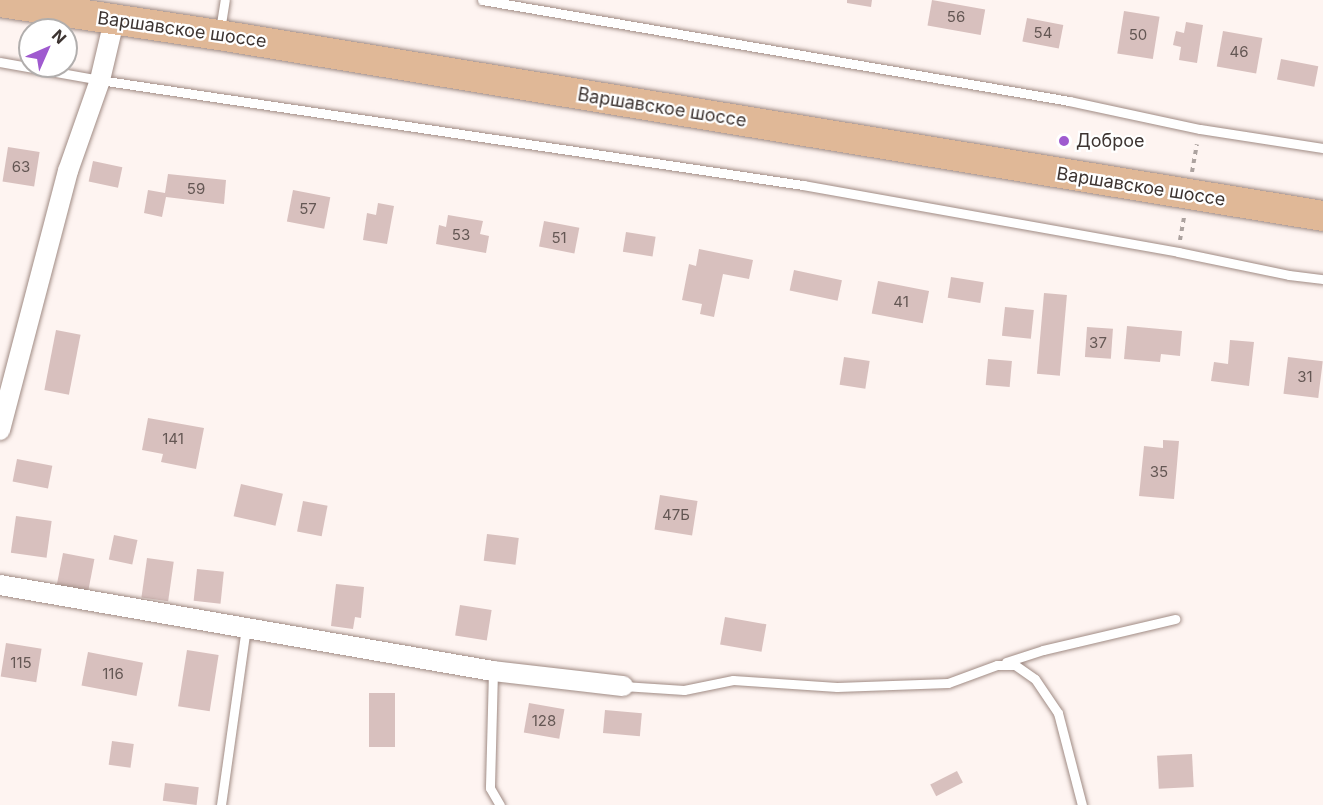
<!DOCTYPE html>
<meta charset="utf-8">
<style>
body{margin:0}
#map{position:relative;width:1323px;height:805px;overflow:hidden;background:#fef4f1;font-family:Inter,sans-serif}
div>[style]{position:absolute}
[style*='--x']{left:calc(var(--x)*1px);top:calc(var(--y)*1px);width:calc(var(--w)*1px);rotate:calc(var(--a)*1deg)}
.building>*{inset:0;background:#d8c0be;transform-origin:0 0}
.path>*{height:4px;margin-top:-2px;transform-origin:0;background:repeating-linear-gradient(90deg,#aca29f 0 4.5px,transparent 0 9px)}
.roads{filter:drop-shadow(0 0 2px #a08b84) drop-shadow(0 0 2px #a08b84)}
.lane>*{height:9px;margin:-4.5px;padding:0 4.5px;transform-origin:4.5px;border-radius:4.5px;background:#fff}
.street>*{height:20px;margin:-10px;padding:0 10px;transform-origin:10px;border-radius:10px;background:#fff}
.primary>*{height:30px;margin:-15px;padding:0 15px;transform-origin:15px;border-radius:15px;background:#e0b897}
.dots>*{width:16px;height:16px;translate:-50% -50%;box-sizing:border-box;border:3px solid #fff;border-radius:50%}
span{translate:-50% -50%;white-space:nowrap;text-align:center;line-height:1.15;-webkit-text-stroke:4.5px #fff;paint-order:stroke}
.number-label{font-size:15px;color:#645754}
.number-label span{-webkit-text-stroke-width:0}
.street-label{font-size:18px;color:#3d3431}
.poi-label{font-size:18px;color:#3d3431}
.left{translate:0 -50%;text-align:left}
.north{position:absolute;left:18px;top:18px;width:60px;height:60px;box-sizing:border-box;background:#fff;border:2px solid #b1aead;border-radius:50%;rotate:45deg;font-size:16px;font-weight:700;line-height:24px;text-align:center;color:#3d3431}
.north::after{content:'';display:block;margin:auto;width:21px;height:27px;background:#9f5acf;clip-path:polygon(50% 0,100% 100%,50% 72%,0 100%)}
</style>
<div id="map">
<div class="building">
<div style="clip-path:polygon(847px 0,872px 0,871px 7px,847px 3px)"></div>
<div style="left:932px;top:0;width:54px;height:26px;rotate:10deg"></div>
<div style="left:1124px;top:11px;width:36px;height:43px;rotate:9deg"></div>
<div style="left:1027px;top:18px;width:37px;height:24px;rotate:11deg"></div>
<div style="clip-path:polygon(1186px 22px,1203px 25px,1197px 63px,1179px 60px,1181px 47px,1173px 45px,1176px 31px,1184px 33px)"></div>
<div style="left:1223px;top:31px;width:40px;height:36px;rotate:10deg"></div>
<div style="left:1281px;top:59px;width:38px;height:21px;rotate:11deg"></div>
<div style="left:8px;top:147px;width:32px;height:35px;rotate:9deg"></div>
<div style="left:93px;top:161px;width:30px;height:21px;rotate:12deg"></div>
<div style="clip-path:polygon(168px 174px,226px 180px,224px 204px,166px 197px,162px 217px,144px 213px,148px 190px,165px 193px)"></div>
<div style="left:293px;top:190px;width:38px;height:32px;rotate:11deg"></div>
<div style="clip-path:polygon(378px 203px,394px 206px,387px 244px,363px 240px,367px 213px,376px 215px)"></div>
<div style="clip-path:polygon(448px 215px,483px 221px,480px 234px,489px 236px,486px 253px,436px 244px,439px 225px,446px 227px)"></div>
<div style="left:544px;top:221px;width:36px;height:26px;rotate:11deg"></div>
<div style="left:626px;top:232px;width:30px;height:20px;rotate:9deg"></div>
<div style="clip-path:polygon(699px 249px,753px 260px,749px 279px,723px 274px,714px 317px,700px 314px,702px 304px,682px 300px,689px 264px,696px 266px)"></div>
<div style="left:794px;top:270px;width:49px;height:21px;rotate:12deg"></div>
<div style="left:951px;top:277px;width:33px;height:21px;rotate:9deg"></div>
<div style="left:878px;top:281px;width:52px;height:33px;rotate:11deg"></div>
<div style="left:1044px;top:293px;width:23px;height:81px;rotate:5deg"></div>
<div style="left:1005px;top:307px;width:29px;height:29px;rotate:6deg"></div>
<div style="clip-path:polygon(1127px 326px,1182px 331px,1180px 356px,1161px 354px,1160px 362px,1124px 359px)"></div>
<div style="left:1087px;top:327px;width:26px;height:30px;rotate:4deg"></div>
<div style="left:56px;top:330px;width:25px;height:61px;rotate:11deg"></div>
<div style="clip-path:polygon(1230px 340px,1254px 342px,1249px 386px,1211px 381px,1214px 362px,1228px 364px)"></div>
<div style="left:844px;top:357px;width:26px;height:28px;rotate:9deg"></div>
<div style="left:1288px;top:357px;width:35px;height:37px;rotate:7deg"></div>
<div style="left:988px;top:359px;width:24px;height:26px;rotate:5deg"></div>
<div style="clip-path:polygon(148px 418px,204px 428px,196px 469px,161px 462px,163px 454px,142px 450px)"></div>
<div style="clip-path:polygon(1163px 440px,1179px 441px,1174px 499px,1139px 496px,1144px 446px,1163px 448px)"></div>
<div style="left:17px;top:459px;width:36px;height:23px;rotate:11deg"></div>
<div style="left:241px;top:484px;width:43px;height:33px;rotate:13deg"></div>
<div style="left:660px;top:495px;width:38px;height:35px;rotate:9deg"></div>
<div style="left:303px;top:501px;width:25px;height:31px;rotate:11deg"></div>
<div style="left:16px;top:516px;width:36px;height:37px;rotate:8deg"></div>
<div style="left:487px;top:534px;width:32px;height:27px;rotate:7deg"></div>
<div style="left:114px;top:535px;width:24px;height:25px;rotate:12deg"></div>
<div style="left:63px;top:553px;width:32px;height:34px;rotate:11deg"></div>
<div style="left:147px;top:558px;width:27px;height:40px;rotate:8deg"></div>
<div style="left:197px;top:569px;width:27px;height:32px;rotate:6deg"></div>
<div style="clip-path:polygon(336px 584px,364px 587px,361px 618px,355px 617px,353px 629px,331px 626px)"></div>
<div style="left:460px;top:605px;width:32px;height:31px;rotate:9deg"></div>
<div style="left:725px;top:617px;width:42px;height:28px;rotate:10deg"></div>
<div style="left:6px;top:643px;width:36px;height:34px;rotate:9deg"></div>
<div style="left:187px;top:650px;width:32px;height:57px;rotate:9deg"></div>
<div style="left:88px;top:652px;width:56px;height:34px;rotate:11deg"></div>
<div style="left:369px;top:693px;width:26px;height:54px"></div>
<div style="left:529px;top:703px;width:36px;height:30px;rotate:10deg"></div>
<div style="left:605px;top:710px;width:37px;height:23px;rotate:5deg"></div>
<div style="left:112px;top:741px;width:22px;height:24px;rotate:8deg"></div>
<div style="left:1192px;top:754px;width:33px;height:35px;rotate:87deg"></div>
<div style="left:957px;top:771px;width:13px;height:30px;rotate:63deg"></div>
<div style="left:165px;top:783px;width:34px;height:18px;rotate:7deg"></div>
</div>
<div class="path">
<div style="--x:1192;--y:172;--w:28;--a:-80"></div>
<div style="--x:1180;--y:240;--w:23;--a:-80"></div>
</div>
<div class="roads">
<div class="lane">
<div style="--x:482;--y:0;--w:596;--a:9.76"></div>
<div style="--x:1069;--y:101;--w:134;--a:12.1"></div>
<div style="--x:1200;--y:129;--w:124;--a:8.8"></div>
<div style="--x:220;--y:30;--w:30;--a:-81"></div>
<div style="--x:0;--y:62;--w:108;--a:10.2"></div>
<div style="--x:106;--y:81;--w:705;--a:8.49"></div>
<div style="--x:803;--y:185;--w:381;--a:10.1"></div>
<div style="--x:1178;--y:252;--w:113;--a:11.7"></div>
<div style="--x:1289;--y:275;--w:34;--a:7"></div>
<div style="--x:1006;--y:662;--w:39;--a:-18"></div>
<div style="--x:1043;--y:650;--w:136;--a:-13.2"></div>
<div style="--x:493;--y:671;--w:117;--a:91.5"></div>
<div style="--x:490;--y:788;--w:20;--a:60"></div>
<div style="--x:623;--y:686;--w:61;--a:3.8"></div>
<div style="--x:684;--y:690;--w:50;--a:-11.5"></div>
<div style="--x:733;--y:680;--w:104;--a:3.9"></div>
<div style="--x:837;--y:687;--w:111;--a:-2.1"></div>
<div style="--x:948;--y:683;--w:52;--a:-20.2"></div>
<div style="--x:997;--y:665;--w:18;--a:0"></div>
<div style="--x:1015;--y:665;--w:24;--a:35"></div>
<div style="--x:1035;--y:679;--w:41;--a:55.9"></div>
<div style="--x:1058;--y:713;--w:95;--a:75.4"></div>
<div style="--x:221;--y:805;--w:179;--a:-82"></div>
</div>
<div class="street">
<div style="--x:0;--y:430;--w:268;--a:-75.3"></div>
<div style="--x:68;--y:171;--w:96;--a:-70.6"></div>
<div style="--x:100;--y:80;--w:61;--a:-76.7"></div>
<div style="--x:0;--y:585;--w:500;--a:9.9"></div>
<div style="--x:493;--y:671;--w:131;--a:6.6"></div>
</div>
<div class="primary">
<div style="--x:0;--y:2;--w:221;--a:8.6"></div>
<div style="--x:219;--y:35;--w:1119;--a:9.31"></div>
</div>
</div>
<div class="dots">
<div style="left:1064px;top:141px;background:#9f5acf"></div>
</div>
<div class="number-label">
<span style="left:956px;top:17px">56</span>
<span style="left:1043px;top:33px">54</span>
<span style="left:1138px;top:35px">50</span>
<span style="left:1239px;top:52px">46</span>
<span style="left:21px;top:167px">63</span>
<span style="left:196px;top:189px">59</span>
<span style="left:308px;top:209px">57</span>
<span style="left:461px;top:235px">53</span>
<span style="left:559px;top:238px">51</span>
<span style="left:901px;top:302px">41</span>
<span style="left:1098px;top:343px">37</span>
<span style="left:1305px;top:377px">31</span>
<span style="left:173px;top:439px">141</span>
<span style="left:1159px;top:472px">35</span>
<span style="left:676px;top:515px">47Б</span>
<span style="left:21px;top:663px">115</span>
<span style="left:113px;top:674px">116</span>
<span style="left:544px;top:721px">128</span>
</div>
<div class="street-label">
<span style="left:182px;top:30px;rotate:8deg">Варшавское шоссе</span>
<span style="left:662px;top:108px;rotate:9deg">Варшавское шоссе</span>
<span style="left:1141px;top:187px;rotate:9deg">Варшавское шоссе</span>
</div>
<div class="poi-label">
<span class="left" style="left:1076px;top:141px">Доброе</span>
</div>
<div class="north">N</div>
</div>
